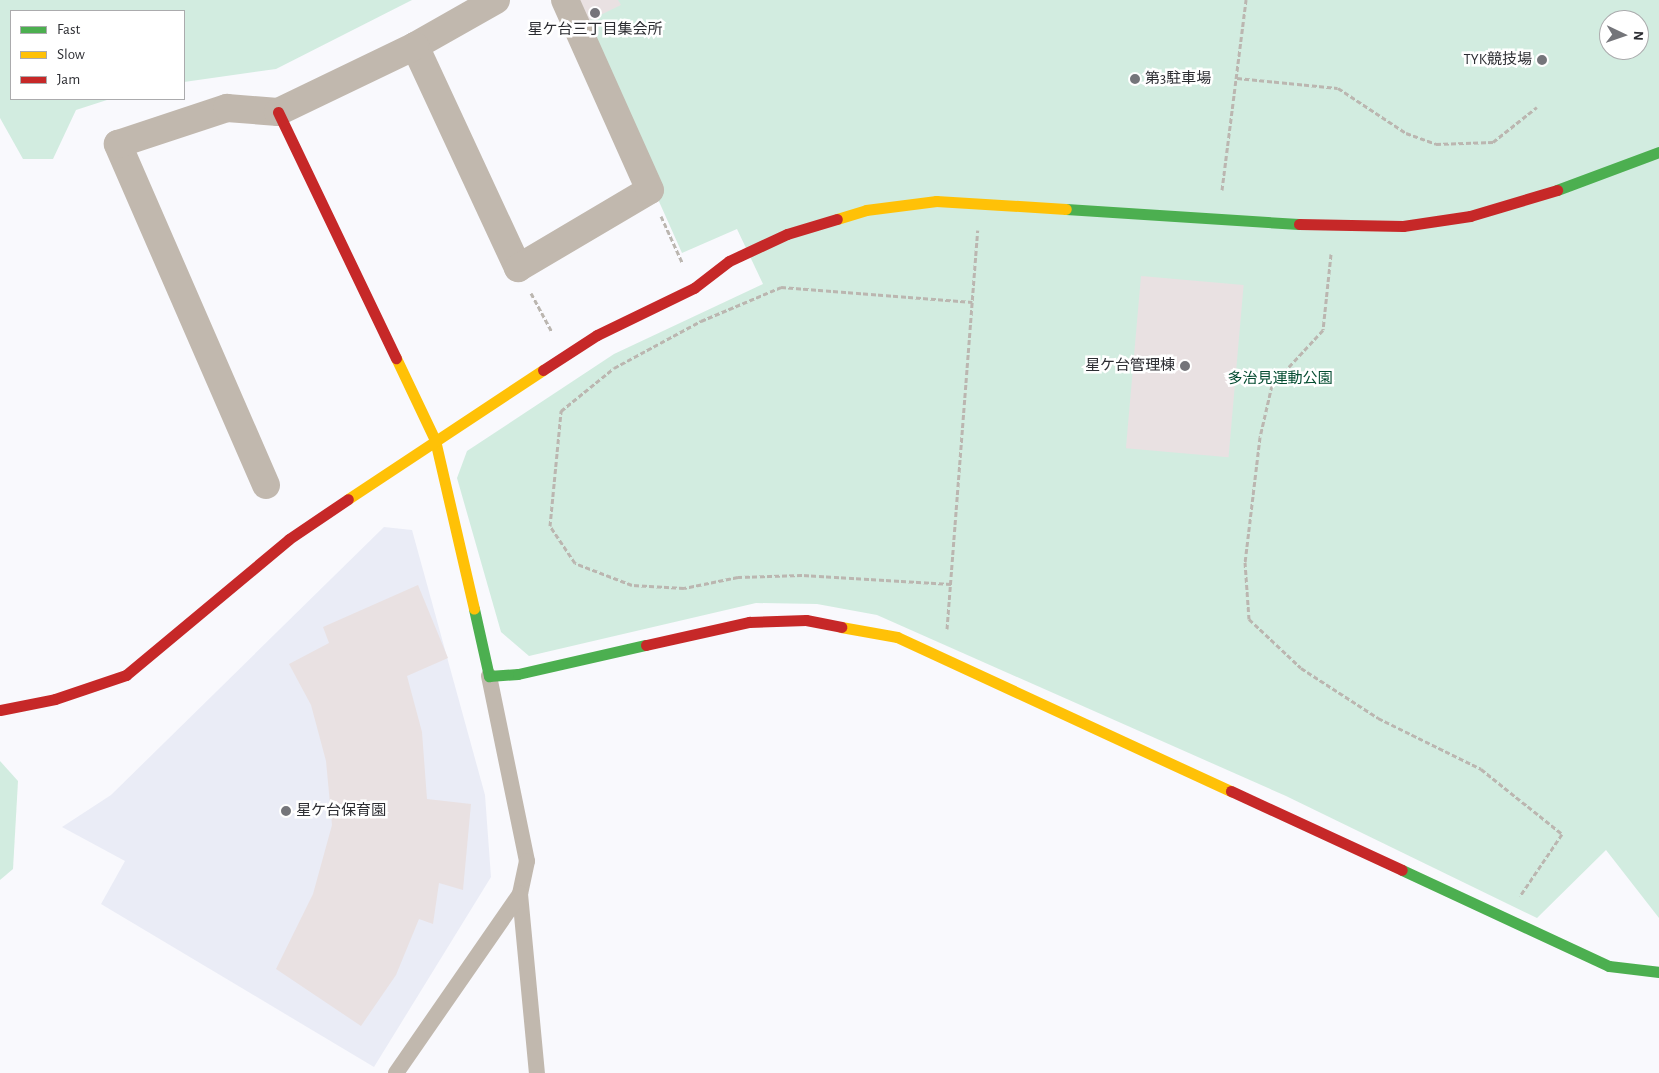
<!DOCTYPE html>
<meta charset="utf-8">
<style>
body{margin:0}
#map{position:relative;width:1659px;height:1073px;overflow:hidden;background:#f9f9fd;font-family:"Alegreya Sans","Noto Sans JP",sans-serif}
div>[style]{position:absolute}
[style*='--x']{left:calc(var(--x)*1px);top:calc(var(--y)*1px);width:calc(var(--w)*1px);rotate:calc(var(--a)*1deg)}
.built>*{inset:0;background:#eaecf6}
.green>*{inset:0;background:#d2ece0}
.building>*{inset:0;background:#e9e1e2;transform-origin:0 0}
.path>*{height:3px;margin-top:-1.5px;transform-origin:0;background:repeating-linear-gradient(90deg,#bbb6b0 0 5px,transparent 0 7.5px)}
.lane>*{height:16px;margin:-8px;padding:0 8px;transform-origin:8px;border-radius:8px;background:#c1b8ae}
.street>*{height:28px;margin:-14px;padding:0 14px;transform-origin:14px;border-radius:14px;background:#c1b8ae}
.fast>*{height:11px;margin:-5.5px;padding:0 5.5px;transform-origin:5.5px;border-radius:5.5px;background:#4caf50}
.slow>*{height:11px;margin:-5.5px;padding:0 5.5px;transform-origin:5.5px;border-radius:5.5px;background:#ffc107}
.jam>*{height:11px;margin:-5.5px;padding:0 5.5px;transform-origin:5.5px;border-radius:5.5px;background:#c62828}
.dots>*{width:14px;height:14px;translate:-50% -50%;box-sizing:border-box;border:2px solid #fff;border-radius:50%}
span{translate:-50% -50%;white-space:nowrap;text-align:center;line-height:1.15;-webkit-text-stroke:5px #fff;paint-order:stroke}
.poi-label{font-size:15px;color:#2d2e33}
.right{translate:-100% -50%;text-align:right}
.left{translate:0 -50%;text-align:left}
.park-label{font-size:15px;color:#044c31}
.legend{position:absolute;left:10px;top:10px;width:175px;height:90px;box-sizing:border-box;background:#fff;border:1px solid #ababad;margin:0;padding:6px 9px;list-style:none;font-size:15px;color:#2d2e33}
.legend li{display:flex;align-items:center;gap:10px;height:25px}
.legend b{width:25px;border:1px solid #ababad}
.north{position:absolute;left:1599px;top:10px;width:50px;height:50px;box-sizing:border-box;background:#fff;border:1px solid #ababad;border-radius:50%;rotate:93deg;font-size:14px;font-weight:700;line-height:20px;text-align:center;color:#2d2e33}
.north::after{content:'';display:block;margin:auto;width:18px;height:22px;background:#74757a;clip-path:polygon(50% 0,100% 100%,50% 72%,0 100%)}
</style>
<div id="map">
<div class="built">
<div style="clip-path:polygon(384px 527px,412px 530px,485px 795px,491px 877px,374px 1067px,101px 904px,125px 861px,62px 827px,111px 795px)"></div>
</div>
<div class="green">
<div style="clip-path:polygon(0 0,412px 0,276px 69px,184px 82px,184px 11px,11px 11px,11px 99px,110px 99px,76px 110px,53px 159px,23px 159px,0 118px)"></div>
<div style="clip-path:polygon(evenodd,569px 0,1659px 0,1659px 918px,1606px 850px,1537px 918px,1286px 796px,877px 615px,817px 604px,756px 603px,529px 656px,501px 632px,457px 478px,467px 451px,614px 354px,763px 284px,737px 229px,682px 253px,569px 0,1609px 20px,1639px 20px,1639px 50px,1609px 50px,1609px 20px)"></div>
<div style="clip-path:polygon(0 761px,18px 781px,13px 869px,0 880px)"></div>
</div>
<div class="building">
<div style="clip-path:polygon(578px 0,618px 0,621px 5px,588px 21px)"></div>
<div style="left:1141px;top:276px;width:103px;height:173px;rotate:5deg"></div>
<div style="clip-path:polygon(418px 585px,448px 658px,407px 676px,422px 732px,427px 799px,471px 804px,463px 890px,439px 883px,433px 924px,419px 919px,396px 975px,361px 1026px,276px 969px,313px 894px,332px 825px,326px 761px,311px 705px,289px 664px,329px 643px,323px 627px)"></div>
</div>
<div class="path">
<div style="--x:1237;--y:78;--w:101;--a:5.7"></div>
<div style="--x:1338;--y:88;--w:82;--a:33.5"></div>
<div style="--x:1406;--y:133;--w:32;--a:20"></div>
<div style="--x:1436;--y:144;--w:57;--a:-2"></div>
<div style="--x:1493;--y:142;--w:56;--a:-38.5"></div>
<div style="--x:1222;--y:190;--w:192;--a:-82.8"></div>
<div style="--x:661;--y:216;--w:51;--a:65.5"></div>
<div style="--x:1331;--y:254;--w:76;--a:96"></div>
<div style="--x:1323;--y:330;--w:75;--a:132.8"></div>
<div style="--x:1272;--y:385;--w:53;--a:103"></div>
<div style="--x:1260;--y:437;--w:126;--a:96.8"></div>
<div style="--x:1245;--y:562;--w:57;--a:86"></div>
<div style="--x:1249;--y:619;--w:71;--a:43.3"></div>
<div style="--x:1301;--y:668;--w:92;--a:33"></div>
<div style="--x:1378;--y:718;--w:115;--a:26.3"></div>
<div style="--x:1481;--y:769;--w:104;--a:38.7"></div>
<div style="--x:1562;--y:834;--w:75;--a:124.1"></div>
<div style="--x:531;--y:293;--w:44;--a:61.7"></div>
<div style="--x:951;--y:584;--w:149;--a:-176.5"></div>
<div style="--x:802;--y:575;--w:64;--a:178.2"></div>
<div style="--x:738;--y:577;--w:55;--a:168.5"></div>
<div style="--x:684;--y:588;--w:52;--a:-176.7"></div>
<div style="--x:632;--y:585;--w:61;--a:-158.9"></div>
<div style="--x:575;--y:563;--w:45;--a:-124"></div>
<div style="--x:550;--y:526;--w:116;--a:-84.5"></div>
<div style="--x:561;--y:411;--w:68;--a:-39.1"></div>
<div style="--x:614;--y:368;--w:99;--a:-28.4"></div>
<div style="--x:701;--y:321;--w:87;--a:-23"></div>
<div style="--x:781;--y:287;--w:192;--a:4.5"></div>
<div style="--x:947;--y:629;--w:400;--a:-85.6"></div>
</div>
<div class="lane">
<div style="--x:489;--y:676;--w:189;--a:78.4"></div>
<div style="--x:527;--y:861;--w:34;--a:102"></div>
<div style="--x:520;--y:894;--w:180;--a:84.6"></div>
<div style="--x:396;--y:1073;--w:218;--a:-55.3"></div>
</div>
<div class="street">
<div style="--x:496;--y:0;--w:93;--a:150.4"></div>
<div style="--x:415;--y:46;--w:245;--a:65.1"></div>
<div style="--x:518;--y:268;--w:153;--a:-30.6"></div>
<div style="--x:650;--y:190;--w:208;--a:-114.1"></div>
<div style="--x:266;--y:485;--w:372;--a:-113.5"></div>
<div style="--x:118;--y:144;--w:115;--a:-18.3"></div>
<div style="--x:227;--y:108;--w:51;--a:4.5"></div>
<div style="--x:278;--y:112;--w:152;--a:-25.7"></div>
</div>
<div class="fast">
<div style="--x:1557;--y:190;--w:109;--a:-20.4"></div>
<div style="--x:1066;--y:209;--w:233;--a:3.7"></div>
<div style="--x:474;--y:609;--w:69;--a:77.4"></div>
<div style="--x:489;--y:676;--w:29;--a:-4"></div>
<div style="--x:518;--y:674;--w:131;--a:-12.8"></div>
<div style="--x:1402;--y:870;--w:228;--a:24.9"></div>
<div style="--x:1609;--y:966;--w:50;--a:6.8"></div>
</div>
<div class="slow">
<div style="--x:837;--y:219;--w:30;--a:-17"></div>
<div style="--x:866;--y:210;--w:71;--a:-7.3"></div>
<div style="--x:936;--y:201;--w:130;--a:3.5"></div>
<div style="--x:396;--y:358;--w:91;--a:64.6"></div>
<div style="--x:435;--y:440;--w:173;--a:77"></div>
<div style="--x:348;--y:499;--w:234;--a:-33.5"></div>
<div style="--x:841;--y:627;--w:57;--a:10.1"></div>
<div style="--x:897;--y:637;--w:368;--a:24.8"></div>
</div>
<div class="jam">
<div style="--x:278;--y:112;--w:273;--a:64.4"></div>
<div style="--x:1299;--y:224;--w:104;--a:1.1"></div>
<div style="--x:1403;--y:226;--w:68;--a:-8.5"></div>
<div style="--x:1470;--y:216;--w:91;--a:-16.6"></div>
<div style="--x:543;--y:370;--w:64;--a:-32.9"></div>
<div style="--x:597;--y:335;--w:108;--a:-25.9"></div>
<div style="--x:694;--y:288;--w:44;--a:-37.6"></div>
<div style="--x:729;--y:261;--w:64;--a:-25"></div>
<div style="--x:787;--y:234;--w:52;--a:-16.7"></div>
<div style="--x:646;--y:645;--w:106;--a:-12.6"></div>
<div style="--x:749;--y:622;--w:57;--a:-2"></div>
<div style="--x:806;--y:620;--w:36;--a:11"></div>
<div style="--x:0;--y:710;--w:56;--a:-11.3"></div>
<div style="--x:55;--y:699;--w:75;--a:-18.7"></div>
<div style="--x:126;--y:675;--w:212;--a:-39.8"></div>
<div style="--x:289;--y:539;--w:71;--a:-34.1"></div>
<div style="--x:1231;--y:791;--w:188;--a:24.8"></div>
</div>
<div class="dots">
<div style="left:595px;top:13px;background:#74757a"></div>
<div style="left:1542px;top:60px;background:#74757a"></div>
<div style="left:1135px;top:79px;background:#74757a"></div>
<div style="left:1185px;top:366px;background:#74757a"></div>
<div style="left:286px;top:811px;background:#74757a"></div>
</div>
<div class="poi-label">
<span style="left:595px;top:30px">星ケ台三丁目集会所</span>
<span class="right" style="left:1532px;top:60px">TYK競技場</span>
<span class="left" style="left:1145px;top:79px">第3駐車場</span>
<span class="right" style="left:1175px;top:366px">星ケ台管理棟</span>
<span class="left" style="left:296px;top:811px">星ケ台保育園</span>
</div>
<div class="park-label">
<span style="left:1280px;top:379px">多治見運動公園</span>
</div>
<ul class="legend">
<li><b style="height:6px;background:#4caf50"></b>Fast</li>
<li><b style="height:6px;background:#ffc107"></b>Slow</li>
<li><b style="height:6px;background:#c62828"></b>Jam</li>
</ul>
<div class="north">N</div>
</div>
